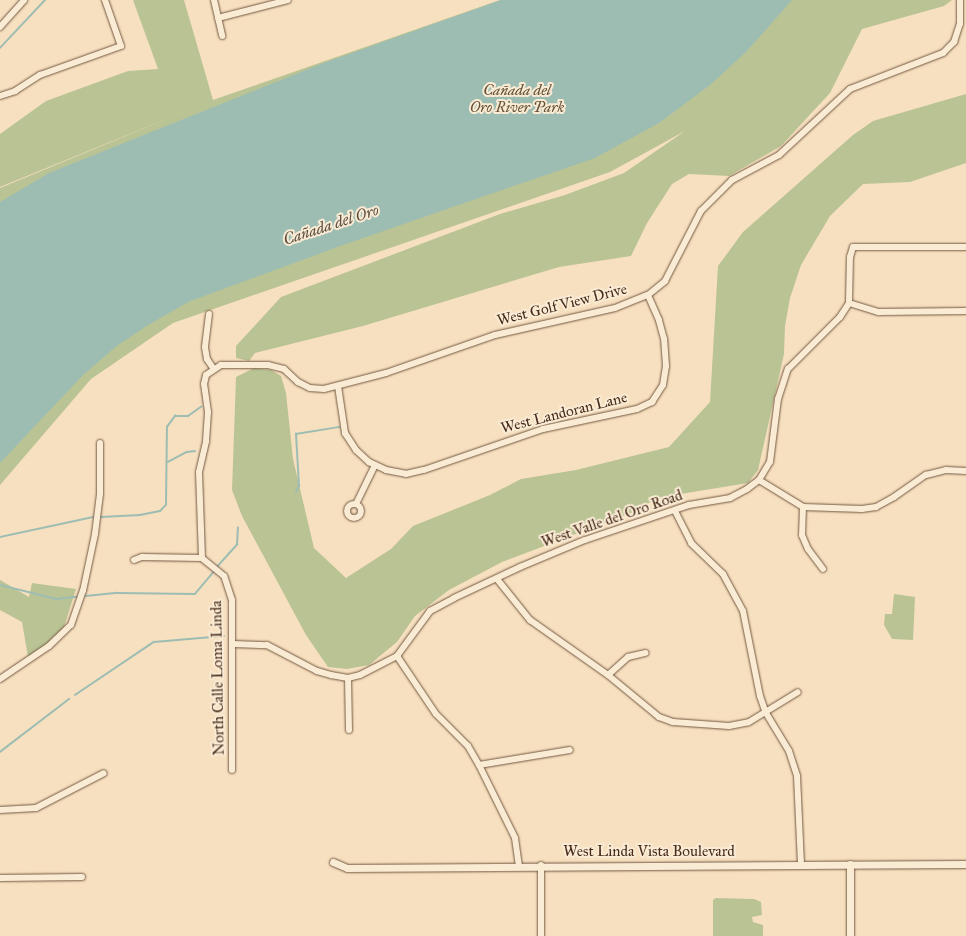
<!DOCTYPE html>
<meta charset="utf-8">
<style>
body{margin:0}
#map{position:relative;width:966px;height:936px;overflow:hidden;background:#f7e0bf;font-family:"IM FELL Great Primer",serif}
div>[style]{position:absolute}
[style*='--x']{left:calc(var(--x)*1px);top:calc(var(--y)*1px);width:calc(var(--w)*1px);rotate:calc(var(--a)*1deg)}
.green>*{inset:0;background:#bac394}
.water>*{inset:0;background:#9dbdb3}
.stream>*{height:1.5px;margin:-0.75px;padding:0 0.75px;transform-origin:0.75px;border-radius:0.75px;background:#9dbdb3}
.roads{filter:drop-shadow(0 0 1px #735842) drop-shadow(0 0 1px #735842)}
.minor>*{height:6px;margin:-3px;padding:0 3px;transform-origin:3px;border-radius:3px;background:#faebd5}
.minor>.ring{margin:-3px;padding:0;box-sizing:content-box;background:none;border:6px solid #faebd5;border-radius:50%}
.tertiary>*{height:7px;margin:-3.5px;padding:0 3.5px;transform-origin:3.5px;border-radius:3.5px;background:#faebd5}
span{translate:-50% -50%;white-space:nowrap;text-align:center;line-height:1.15;-webkit-text-stroke:4px #faebd5;paint-order:stroke}
.park-label{font-size:15px;color:#645038;font-style:italic}
.street-label{font-size:15px;color:#472a19}
.water-label{font-size:16px;color:#5c4f40;font-style:italic}
</style>
<div id="map">
<div class="green">
<div style="clip-path:polygon(133px 0,184px 0,213px 100px,500px 0,952px 0,944px 6px,862px 29px,830px 93px,781px 146px,729px 176px,689px 174px,672px 184px,647px 223px,631px 256px,559px 267px,363px 326px,255px 353px,249px 361px,236px 358px,236px 346px,281px 297px,500px 214px,565px 195px,624px 173px,685px 131px,610px 172px,173px 323px,91px 379px,0 485px,0 188px,186px 111px,0 187px,0 134px,46px 101px,128px 71px,158px 69px)"></div>
<div style="clip-path:polygon(966px 94px,966px 163px,910px 182px,863px 184px,830px 216px,801px 265px,790px 298px,785px 326px,784px 354px,758px 470px,748px 483px,656px 498px,639px 510px,502px 562px,449px 590px,415px 616px,397px 642px,369px 665px,347px 669px,328px 667px,306px 635px,242px 516px,232px 490px,236px 377px,254px 368px,271px 370px,281px 376px,286px 393px,293px 459px,314px 548px,346px 578px,391px 549px,413px 526px,490px 495px,521px 479px,576px 470px,669px 447px,710px 402px,718px 266px,743px 232px,853px 135px,873px 121px)"></div>
<div style="clip-path:polygon(0 580px,29px 597px,32px 583px,76px 589px,64px 627px,45px 646px,28px 657px,22px 622px,0 610px)"></div>
<div style="clip-path:polygon(894px 594px,915px 597px,913px 640px,892px 639px,884px 625px,885px 614px,892px 614px)"></div>
<div style="clip-path:polygon(716px 898px,754px 899px,761px 902px,762px 915px,752px 917px,753px 922px,763px 925px,763px 936px,713px 936px,713px 900px)"></div>
</div>
<div class="water">
<div style="clip-path:polygon(501px 0,792px 0,746px 52px,710px 85px,659px 123px,595px 158px,343px 245px,188px 302px,145px 327px,118px 345px,84px 374px,0 463px,0 202px,49px 173px,321px 64px)"></div>
</div>
<div class="stream">
<div style="--x:0;--y:48;--w:66;--a:-46.8"></div>
<div style="--x:168;--y:462;--w:21;--a:-28"></div>
<div style="--x:187;--y:452;--w:8;--a:-7"></div>
<div style="--x:296;--y:492;--w:7;--a:-63"></div>
<div style="--x:299;--y:486;--w:52;--a:-93.3"></div>
<div style="--x:296;--y:434;--w:44;--a:-9.2"></div>
<div style="--x:101;--y:517;--w:39;--a:-3"></div>
<div style="--x:140;--y:515;--w:20;--a:-11"></div>
<div style="--x:160;--y:511;--w:8;--a:-45"></div>
<div style="--x:166;--y:505;--w:78;--a:-89.3"></div>
<div style="--x:167;--y:427;--w:14;--a:-54"></div>
<div style="--x:175;--y:416;--w:13;--a:0"></div>
<div style="--x:188;--y:416;--w:16;--a:-35"></div>
<div style="--x:0;--y:537;--w:95;--a:-12.1"></div>
<div style="--x:216;--y:568;--w:31;--a:-48"></div>
<div style="--x:237;--y:545;--w:17;--a:-87"></div>
<div style="--x:0;--y:585;--w:59;--a:13.8"></div>
<div style="--x:57;--y:599;--w:20;--a:-6"></div>
<div style="--x:86;--y:596;--w:31;--a:-6"></div>
<div style="--x:117;--y:593;--w:78;--a:0.7"></div>
<div style="--x:195;--y:594;--w:30;--a:-50"></div>
<div style="--x:75;--y:695;--w:95;--a:-33.9"></div>
<div style="--x:154;--y:642;--w:70;--a:-4.9"></div>
<div style="--x:0;--y:752;--w:87;--a:-37.5"></div>
</div>
<div class="roads">
<div class="minor">
<div style="--x:214;--y:0;--w:37;--a:77"></div>
<div style="--x:218;--y:18;--w:72;--a:-14.4"></div>
<div style="--x:0;--y:27;--w:36;--a:-48"></div>
<div style="--x:0;--y:96;--w:16;--a:-18"></div>
<div style="--x:15;--y:91;--w:30;--a:-33"></div>
<div style="--x:40;--y:75;--w:86;--a:-19.7"></div>
<div style="--x:121;--y:46;--w:49;--a:-109.2"></div>
<div style="--x:849;--y:303;--w:31;--a:17"></div>
<div style="--x:879;--y:312;--w:87;--a:-0.7"></div>
<div style="--x:209;--y:314;--w:33;--a:97"></div>
<div style="--x:205;--y:347;--w:12;--a:81"></div>
<div style="--x:207;--y:359;--w:11;--a:56"></div>
<div style="--x:338;--y:386;--w:48;--a:81.5"></div>
<div style="--x:345;--y:433;--w:20;--a:57"></div>
<div style="--x:356;--y:450;--w:18;--a:43"></div>
<div style="--x:369;--y:462;--w:19;--a:25"></div>
<div style="--x:386;--y:470;--w:20;--a:11"></div>
<div style="--x:406;--y:474;--w:18;--a:-13"></div>
<div style="--x:424;--y:470;--w:126;--a:-19"></div>
<div style="--x:543;--y:429;--w:96;--a:-12"></div>
<div style="--x:637;--y:409;--w:17;--a:-25"></div>
<div style="--x:652;--y:402;--w:20;--a:-57"></div>
<div style="--x:663;--y:385;--w:19;--a:-81"></div>
<div style="--x:666;--y:366;--w:27;--a:-94"></div>
<div style="--x:664;--y:339;--w:20;--a:-105"></div>
<div style="--x:659;--y:320;--w:27;--a:-114"></div>
<div style="--x:759;--y:480;--w:52;--a:31.5"></div>
<div style="--x:803;--y:507;--w:59;--a:1.9"></div>
<div style="--x:862;--y:509;--w:14;--a:-8"></div>
<div style="--x:876;--y:507;--w:21;--a:-29"></div>
<div style="--x:894;--y:497;--w:39;--a:-35"></div>
<div style="--x:926;--y:475;--w:21;--a:-14"></div>
<div style="--x:946;--y:470;--w:20;--a:3"></div>
<div style="--x:356;--y:504;--w:43;--a:-64"></div>
<div class="ring" style="left:347px;top:504px;width:8px;height:8px"></div>
<div style="--x:803;--y:507;--w:28;--a:92"></div>
<div style="--x:802;--y:535;--w:15;--a:67"></div>
<div style="--x:808;--y:549;--w:25;--a:53"></div>
<div style="--x:675;--y:511;--w:36;--a:63"></div>
<div style="--x:691;--y:543;--w:45;--a:44.1"></div>
<div style="--x:723;--y:574;--w:42;--a:61.6"></div>
<div style="--x:743;--y:611;--w:87;--a:78.7"></div>
<div style="--x:760;--y:696;--w:18;--a:71"></div>
<div style="--x:766;--y:713;--w:44;--a:58.8"></div>
<div style="--x:789;--y:751;--w:26;--a:72"></div>
<div style="--x:797;--y:776;--w:88;--a:87.4"></div>
<div style="--x:134;--y:560;--w:9;--a:-21"></div>
<div style="--x:142;--y:557;--w:60;--a:1"></div>
<div style="--x:497;--y:579;--w:53;--a:51.2"></div>
<div style="--x:530;--y:620;--w:95;--a:35.2"></div>
<div style="--x:608;--y:675;--w:66;--a:39.5"></div>
<div style="--x:659;--y:717;--w:15;--a:20"></div>
<div style="--x:673;--y:722;--w:56;--a:4.1"></div>
<div style="--x:729;--y:726;--w:20;--a:-11"></div>
<div style="--x:749;--y:722;--w:57;--a:-31.5"></div>
<div style="--x:233;--y:644;--w:34;--a:2"></div>
<div style="--x:267;--y:645;--w:56;--a:27.5"></div>
<div style="--x:317;--y:671;--w:15;--a:16"></div>
<div style="--x:331;--y:675;--w:17;--a:10"></div>
<div style="--x:348;--y:678;--w:12;--a:-14"></div>
<div style="--x:360;--y:675;--w:42;--a:-27.2"></div>
<div style="--x:397;--y:656;--w:56;--a:-53.7"></div>
<div style="--x:430;--y:611;--w:27;--a:-28"></div>
<div style="--x:454;--y:598;--w:73;--a:-25.2"></div>
<div style="--x:520;--y:567;--w:70;--a:-22.6"></div>
<div style="--x:585;--y:540;--w:110;--a:-18.6"></div>
<div style="--x:689;--y:505;--w:42;--a:-9.7"></div>
<div style="--x:730;--y:498;--w:19;--a:-28"></div>
<div style="--x:747;--y:489;--w:15;--a:-37"></div>
<div style="--x:759;--y:480;--w:21;--a:-59"></div>
<div style="--x:770;--y:462;--w:64;--a:-82.8"></div>
<div style="--x:778;--y:399;--w:32;--a:-72"></div>
<div style="--x:788;--y:369;--w:74;--a:-45"></div>
<div style="--x:840;--y:317;--w:17;--a:-57"></div>
<div style="--x:849;--y:303;--w:46;--a:-88.8"></div>
<div style="--x:850;--y:257;--w:10;--a:-73"></div>
<div style="--x:853;--y:247;--w:113;--a:0"></div>
<div style="--x:397;--y:656;--w:70;--a:56.1"></div>
<div style="--x:436;--y:714;--w:45;--a:45"></div>
<div style="--x:468;--y:746;--w:22;--a:60"></div>
<div style="--x:479;--y:765;--w:81;--a:63.7"></div>
<div style="--x:515;--y:838;--w:28;--a:82"></div>
<div style="--x:608;--y:675;--w:27;--a:-42"></div>
<div style="--x:628;--y:657;--w:18;--a:-13"></div>
<div style="--x:348;--y:678;--w:52;--a:88.9"></div>
<div style="--x:0;--y:679;--w:59;--a:-34"></div>
<div style="--x:49;--y:646;--w:30;--a:-44"></div>
<div style="--x:71;--y:625;--w:36;--a:-71"></div>
<div style="--x:83;--y:591;--w:58;--a:-78.1"></div>
<div style="--x:95;--y:534;--w:40;--a:-82.9"></div>
<div style="--x:100;--y:494;--w:51;--a:-90"></div>
<div style="--x:479;--y:765;--w:92;--a:-9.4"></div>
<div style="--x:232;--y:770;--w:170;--a:-90"></div>
<div style="--x:232;--y:600;--w:25;--a:-108"></div>
<div style="--x:224;--y:576;--w:28;--a:-141"></div>
<div style="--x:202;--y:558;--w:86;--a:-92"></div>
<div style="--x:199;--y:472;--w:32;--a:-77"></div>
<div style="--x:206;--y:441;--w:29;--a:-86"></div>
<div style="--x:208;--y:412;--w:28;--a:-98"></div>
<div style="--x:204;--y:384;--w:9;--a:-77"></div>
<div style="--x:206;--y:375;--w:18;--a:-34"></div>
<div style="--x:221;--y:365;--w:47;--a:0"></div>
<div style="--x:268;--y:365;--w:16;--a:14"></div>
<div style="--x:284;--y:369;--w:19;--a:43"></div>
<div style="--x:298;--y:382;--w:13;--a:27"></div>
<div style="--x:310;--y:388;--w:14;--a:4"></div>
<div style="--x:324;--y:389;--w:64;--a:-14.5"></div>
<div style="--x:386;--y:373;--w:115;--a:-19.2"></div>
<div style="--x:495;--y:335;--w:123;--a:-12.7"></div>
<div style="--x:615;--y:308;--w:35;--a:-22"></div>
<div style="--x:648;--y:295;--w:22;--a:-39"></div>
<div style="--x:665;--y:281;--w:79;--a:-62.8"></div>
<div style="--x:701;--y:211;--w:44;--a:-45"></div>
<div style="--x:732;--y:180;--w:53;--a:-28"></div>
<div style="--x:779;--y:155;--w:97;--a:-42.9"></div>
<div style="--x:850;--y:89;--w:100;--a:-21.2"></div>
<div style="--x:943;--y:53;--w:16;--a:-45"></div>
<div style="--x:954;--y:42;--w:19;--a:-72"></div>
<div style="--x:960;--y:24;--w:24;--a:-90"></div>
<div style="--x:0;--y:810;--w:36;--a:-3"></div>
<div style="--x:36;--y:808;--w:76;--a:-27.2"></div>
<div style="--x:541;--y:865;--w:71;--a:90"></div>
<div style="--x:0;--y:878;--w:82;--a:-0.7"></div>
</div>
<div class="tertiary">
<div style="--x:333;--y:862;--w:15;--a:23"></div>
<div style="--x:347;--y:868;--w:619;--a:-0.37"></div>
<div style="--x:850;--y:936;--w:72;--a:-90"></div>
</div>
</div>
<div class="park-label">
<span style="left:517px;top:99px">Cañada del<br>Oro River Park</span>
</div>
<div class="street-label">
<span style="left:562px;top:305px;rotate:-14deg">West Golf View Drive</span>
<span style="left:564px;top:413px;rotate:-14deg">West Landoran Lane</span>
<span style="left:612px;top:519px;rotate:-19deg">West Valle del Oro Road</span>
<span style="left:218px;top:678px;rotate:-91deg">North Calle Loma Linda</span>
<span style="left:649px;top:852px">West Linda Vista Boulevard</span>
</div>
<div class="water-label">
<span style="left:331px;top:225px;rotate:-18deg">Cañada del Oro</span>
</div>
</div>
